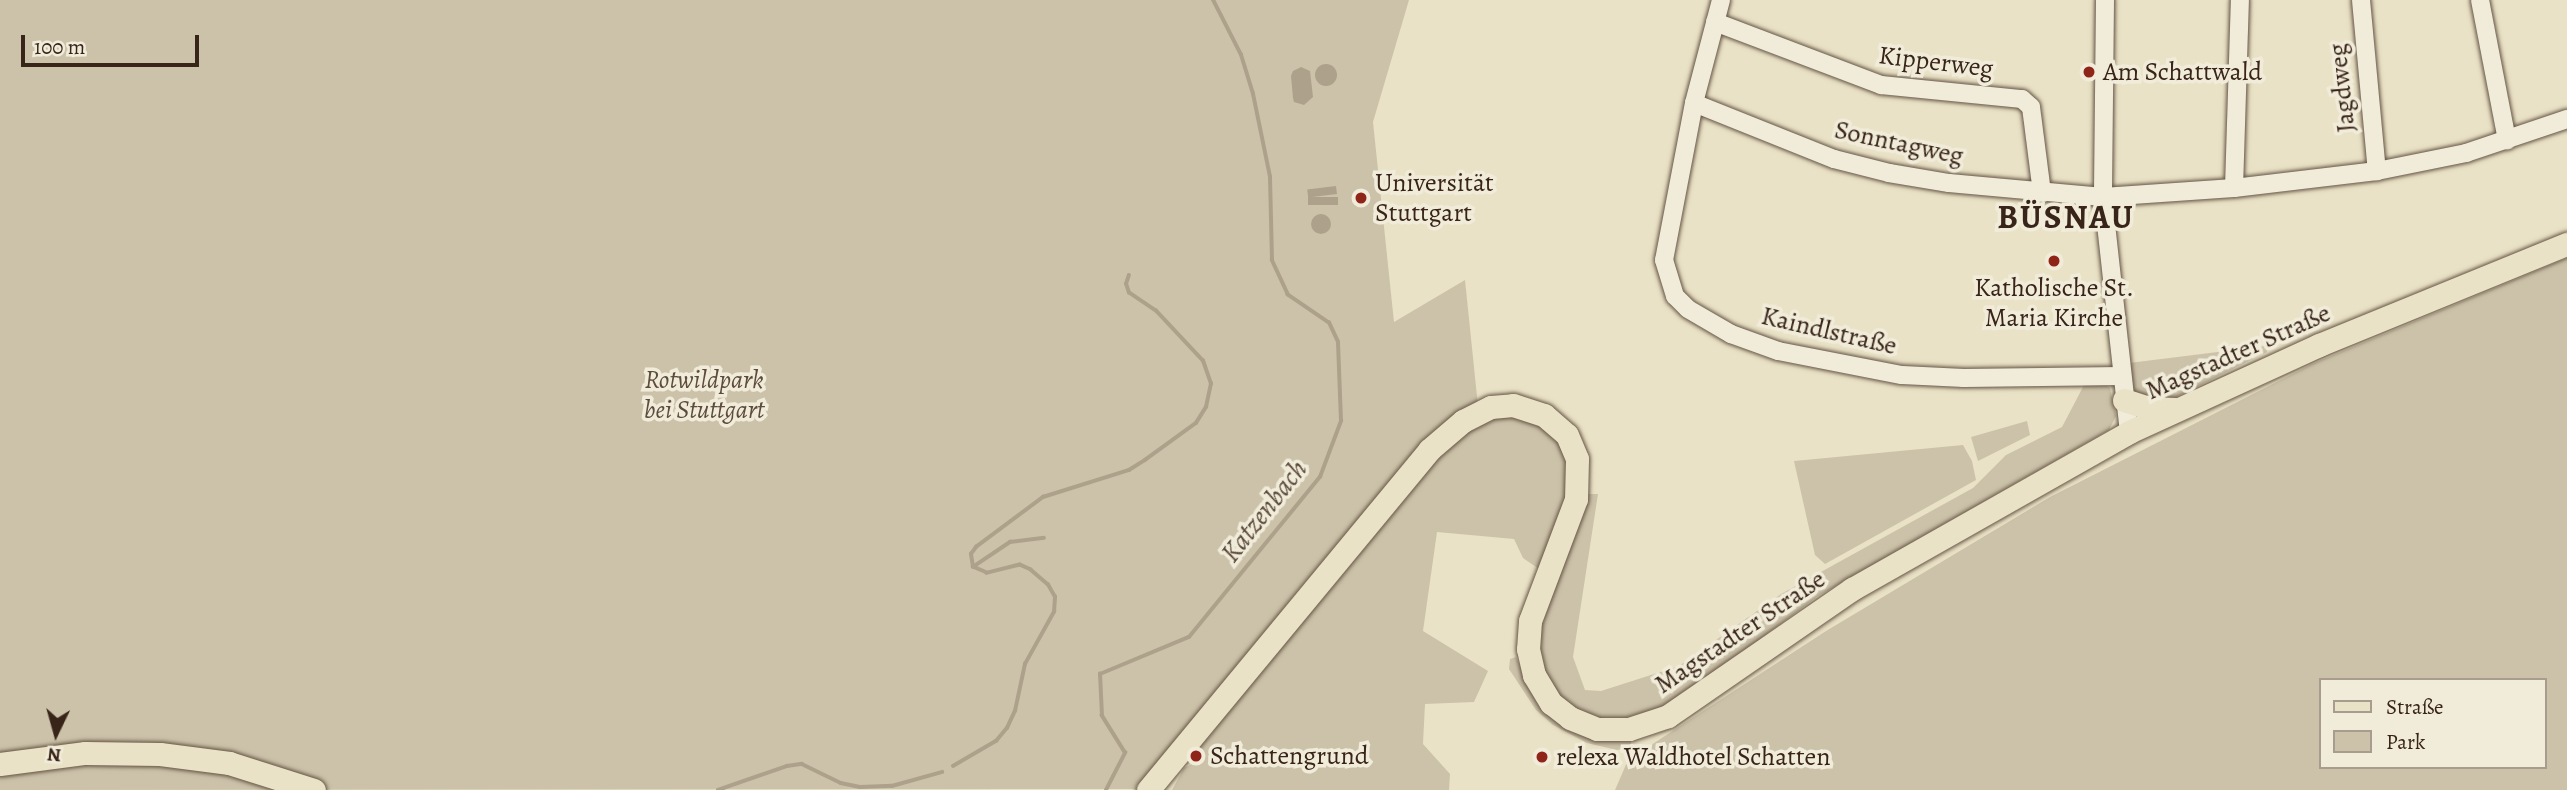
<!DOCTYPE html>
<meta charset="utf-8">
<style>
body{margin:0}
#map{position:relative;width:2567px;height:790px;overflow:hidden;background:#eae2c6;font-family:Alegreya,serif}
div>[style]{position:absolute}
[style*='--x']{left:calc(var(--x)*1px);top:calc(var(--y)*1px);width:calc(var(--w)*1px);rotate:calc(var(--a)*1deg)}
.green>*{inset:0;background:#ccc2a9}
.water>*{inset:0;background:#ada18b;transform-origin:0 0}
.round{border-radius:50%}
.stream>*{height:3.5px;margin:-1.75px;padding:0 1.75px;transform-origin:1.75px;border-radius:1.75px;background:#ada18b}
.roads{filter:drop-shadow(0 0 2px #645444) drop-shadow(0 0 2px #645444)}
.minor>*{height:18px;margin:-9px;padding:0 9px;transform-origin:9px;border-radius:9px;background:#f1ecda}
.major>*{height:23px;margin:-11.5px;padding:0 11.5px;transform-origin:11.5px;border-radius:11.5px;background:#eae2c6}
.dots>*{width:19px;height:19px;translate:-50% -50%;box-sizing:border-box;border:4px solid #f1ecda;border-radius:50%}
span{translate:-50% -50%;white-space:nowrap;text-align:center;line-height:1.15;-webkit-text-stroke:7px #f1ecda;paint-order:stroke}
.street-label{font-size:26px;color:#382419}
.poi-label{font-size:26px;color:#382419}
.left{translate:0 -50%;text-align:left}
.park-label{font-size:26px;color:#5d4c3d;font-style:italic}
.water-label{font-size:28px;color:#5b4a3b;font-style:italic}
.district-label{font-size:33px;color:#382419;font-weight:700;letter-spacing:2px}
.legend{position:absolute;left:2319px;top:678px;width:228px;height:91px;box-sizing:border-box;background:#f1ecda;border:2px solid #a79c8d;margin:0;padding:9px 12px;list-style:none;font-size:21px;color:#382419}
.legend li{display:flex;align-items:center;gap:14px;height:35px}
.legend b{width:35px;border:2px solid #a79c8d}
.north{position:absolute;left:21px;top:699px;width:70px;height:70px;-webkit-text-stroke:5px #f1ecda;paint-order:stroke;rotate:185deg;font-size:19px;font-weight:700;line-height:28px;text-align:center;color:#382419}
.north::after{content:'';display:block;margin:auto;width:24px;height:32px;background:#382419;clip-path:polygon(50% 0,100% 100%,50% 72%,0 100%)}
.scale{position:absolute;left:21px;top:35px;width:178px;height:32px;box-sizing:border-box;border:4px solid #382419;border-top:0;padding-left:9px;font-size:21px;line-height:24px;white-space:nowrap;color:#382419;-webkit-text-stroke:5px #f1ecda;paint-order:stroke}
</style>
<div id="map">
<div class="green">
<div style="clip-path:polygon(0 0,1409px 0,1373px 122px,1394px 322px,1465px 280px,1478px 406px,1419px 447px,1137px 789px,0 790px)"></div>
<div style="clip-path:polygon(evenodd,2567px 258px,2567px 790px,1615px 790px,1628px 760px,1826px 631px,2050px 497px,2312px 364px,2567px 258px,2320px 680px,2544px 680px,2544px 767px,2320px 767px,2320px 680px)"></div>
<div style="clip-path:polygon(2266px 346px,2267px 352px,2174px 398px,2138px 397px,2133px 388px,2129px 363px)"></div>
<div style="clip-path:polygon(2103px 383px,2110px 388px,2116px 416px,2109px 430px,1818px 596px,1673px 704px,1634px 720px,1600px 720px,1572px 708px,1550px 687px,1538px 655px,1538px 632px,1585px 494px,1598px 494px,1573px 657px,1585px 690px,1601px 691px,1679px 666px,1781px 594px,1973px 488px,2006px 455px,2062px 427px,2084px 385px)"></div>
<div style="clip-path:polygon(1511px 414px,1550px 429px,1568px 455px,1570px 486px,1539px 569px,1523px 558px,1514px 539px,1437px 532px,1423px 631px,1488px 671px,1474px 702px,1425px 704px,1423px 744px,1450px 774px,1449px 790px,1172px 790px,1184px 768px,1194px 763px,1192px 761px,1200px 750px,1201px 737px,1417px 474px,1482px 419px)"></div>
<div style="clip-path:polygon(2027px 421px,2030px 435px,1978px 461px,1971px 437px)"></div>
<div style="clip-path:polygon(1963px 445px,1972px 461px,1976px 480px,1825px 564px,1815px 555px,1794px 461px)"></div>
<div style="clip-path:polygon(1516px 657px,1529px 687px,1631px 739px,1631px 747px,1617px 750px,1587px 743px,1553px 725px,1536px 710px,1509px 669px,1510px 659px)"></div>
</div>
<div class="water">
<div class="round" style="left:1315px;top:64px;width:22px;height:22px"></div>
<div style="clip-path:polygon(1301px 67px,1310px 71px,1313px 97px,1304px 105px,1294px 102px,1293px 98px,1291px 76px,1293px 71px)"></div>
<div style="left:1336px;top:186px;width:8px;height:29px;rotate:83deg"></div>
<div style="left:1338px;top:197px;width:8px;height:30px;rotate:90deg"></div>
<div class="round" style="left:1311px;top:214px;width:20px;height:20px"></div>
</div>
<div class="stream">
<div style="--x:973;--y:567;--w:45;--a:-34"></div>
<div style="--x:1010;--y:542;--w:34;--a:-7"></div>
<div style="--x:953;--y:766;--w:50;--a:-30.2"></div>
<div style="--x:996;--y:741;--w:17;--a:-50"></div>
<div style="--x:1007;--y:728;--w:19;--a:-65"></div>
<div style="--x:1015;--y:711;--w:48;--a:-78"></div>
<div style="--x:1025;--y:664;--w:60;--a:-60.9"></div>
<div style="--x:1054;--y:612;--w:15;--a:-86"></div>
<div style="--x:1055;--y:597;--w:14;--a:-120"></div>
<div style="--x:1048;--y:585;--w:23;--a:-139"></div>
<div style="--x:1031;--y:570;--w:12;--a:-156"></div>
<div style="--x:1020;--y:565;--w:34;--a:166"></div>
<div style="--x:987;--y:573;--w:15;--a:-157"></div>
<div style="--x:973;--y:567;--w:13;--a:-99"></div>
<div style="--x:971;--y:554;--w:9;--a:-54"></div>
<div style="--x:976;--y:547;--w:84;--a:-36.7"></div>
<div style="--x:1043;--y:497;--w:90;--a:-17.4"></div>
<div style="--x:1129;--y:470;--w:19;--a:-32"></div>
<div style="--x:1145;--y:460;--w:63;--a:-36"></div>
<div style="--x:1196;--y:423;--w:19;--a:-58"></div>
<div style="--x:1206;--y:407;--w:24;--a:-78"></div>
<div style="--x:1211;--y:384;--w:24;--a:-109"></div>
<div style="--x:1203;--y:361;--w:69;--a:-133.2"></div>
<div style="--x:1156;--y:311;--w:32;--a:-146"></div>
<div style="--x:1129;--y:293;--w:9;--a:-108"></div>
<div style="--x:1126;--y:284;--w:9;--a:-72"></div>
<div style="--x:718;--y:790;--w:73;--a:-19.2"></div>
<div style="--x:787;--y:766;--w:15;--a:-8"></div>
<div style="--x:802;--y:764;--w:43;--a:26"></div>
<div style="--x:841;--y:783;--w:19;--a:12"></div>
<div style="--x:860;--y:787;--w:32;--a:-2"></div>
<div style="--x:892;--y:786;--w:52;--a:-15.6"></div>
<div style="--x:1106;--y:790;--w:42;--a:-62.8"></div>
<div style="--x:1125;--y:753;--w:44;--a:-121.9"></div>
<div style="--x:1102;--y:716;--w:42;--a:-92.7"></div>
<div style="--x:1100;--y:674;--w:96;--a:-22.6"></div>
<div style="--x:1189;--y:637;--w:207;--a:-50.7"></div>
<div style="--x:1320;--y:477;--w:60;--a:-69.4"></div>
<div style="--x:1341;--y:421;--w:79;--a:-92.2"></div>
<div style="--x:1338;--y:342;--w:21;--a:-115"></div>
<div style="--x:1329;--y:323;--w:50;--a:-145.7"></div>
<div style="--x:1288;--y:295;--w:38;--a:-115"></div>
<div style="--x:1272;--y:260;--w:83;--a:-91.4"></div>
<div style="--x:1270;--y:177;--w:85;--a:-101.6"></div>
<div style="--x:1253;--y:94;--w:41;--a:-107.1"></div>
<div style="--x:1241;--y:55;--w:62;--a:-117"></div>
</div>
<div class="roads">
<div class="minor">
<div style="--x:1721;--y:0;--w:106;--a:104.7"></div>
<div style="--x:1694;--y:103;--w:160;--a:100.8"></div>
<div style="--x:1664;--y:260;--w:38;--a:73"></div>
<div style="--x:1675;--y:296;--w:18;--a:45"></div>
<div style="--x:1688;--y:309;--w:50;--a:30.2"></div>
<div style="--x:1731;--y:334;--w:50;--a:19.9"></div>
<div style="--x:1778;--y:351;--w:126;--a:11"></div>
<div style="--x:1902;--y:375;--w:62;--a:2.8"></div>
<div style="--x:1964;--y:378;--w:157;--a:-0.7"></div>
<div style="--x:2105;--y:0;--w:197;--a:90.6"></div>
<div style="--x:2103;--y:197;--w:236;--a:83.7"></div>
<div style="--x:2361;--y:0;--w:172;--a:84.7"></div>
<div style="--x:2480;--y:0;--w:143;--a:79.1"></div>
<div style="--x:1715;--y:22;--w:178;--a:20.8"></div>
<div style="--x:1881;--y:85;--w:142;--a:5.7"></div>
<div style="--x:2022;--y:99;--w:12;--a:42"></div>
<div style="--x:2031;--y:107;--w:87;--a:82.7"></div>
<div style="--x:1694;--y:103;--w:151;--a:21.8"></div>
<div style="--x:1834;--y:159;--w:57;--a:14.3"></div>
<div style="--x:1889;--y:173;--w:61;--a:9.5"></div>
<div style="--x:1949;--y:183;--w:155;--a:5.2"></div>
<div style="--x:2103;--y:197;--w:131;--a:-3.9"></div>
<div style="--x:2234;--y:188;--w:144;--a:-6.8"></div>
<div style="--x:2377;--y:171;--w:91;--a:-11.4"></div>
<div style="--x:2466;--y:153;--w:107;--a:-18.6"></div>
<div style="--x:2234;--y:188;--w:188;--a:-88.2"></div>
</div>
<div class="major">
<div style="--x:2124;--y:400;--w:26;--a:18"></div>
<div style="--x:2149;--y:408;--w:26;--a:2"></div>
<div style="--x:0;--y:764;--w:86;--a:-7.4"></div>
<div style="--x:85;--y:753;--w:75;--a:0.8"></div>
<div style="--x:160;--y:754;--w:70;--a:7.4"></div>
<div style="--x:229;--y:763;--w:89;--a:17.6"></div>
<div style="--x:1148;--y:790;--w:441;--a:-50.4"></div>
<div style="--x:1429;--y:450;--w:45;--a:-40.5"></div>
<div style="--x:1463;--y:421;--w:31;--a:-27"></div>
<div style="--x:1491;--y:407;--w:22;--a:-5"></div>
<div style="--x:1513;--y:405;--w:33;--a:18"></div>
<div style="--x:1544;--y:415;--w:30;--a:41"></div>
<div style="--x:1567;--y:435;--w:26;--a:67"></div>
<div style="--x:1577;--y:459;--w:40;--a:91.4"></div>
<div style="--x:1576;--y:499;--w:130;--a:110.7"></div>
<div style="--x:1530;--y:621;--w:28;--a:94"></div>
<div style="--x:1528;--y:649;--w:27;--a:77"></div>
<div style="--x:1534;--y:675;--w:33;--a:59"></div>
<div style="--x:1551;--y:703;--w:24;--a:38"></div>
<div style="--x:1570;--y:718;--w:29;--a:22"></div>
<div style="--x:1597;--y:729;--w:32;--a:0"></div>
<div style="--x:1629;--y:729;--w:41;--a:-18.4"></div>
<div style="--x:1668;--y:716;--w:224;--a:-34.6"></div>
<div style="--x:1852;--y:589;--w:318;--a:-29.5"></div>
<div style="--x:2129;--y:432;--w:209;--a:-24.6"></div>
<div style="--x:2319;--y:345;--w:268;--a:-22.2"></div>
</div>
</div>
<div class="dots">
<div style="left:2089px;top:72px;background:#8f2418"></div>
<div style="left:1361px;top:198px;background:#8f2418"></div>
<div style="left:2054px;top:261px;background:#8f2418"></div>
<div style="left:1196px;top:756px;background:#8f2418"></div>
<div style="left:1542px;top:757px;background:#8f2418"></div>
</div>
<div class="street-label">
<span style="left:1936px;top:62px;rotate:7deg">Kipperweg</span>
<span style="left:2342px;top:88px;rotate:-96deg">Jagdweg</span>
<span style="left:1899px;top:143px;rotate:12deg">Sonntagweg</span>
<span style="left:1829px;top:331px;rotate:13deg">Kaindlstraße</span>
<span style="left:2238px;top:352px;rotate:-24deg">Magstadter Straße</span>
<span style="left:1740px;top:632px;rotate:-34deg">Magstadter Straße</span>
</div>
<div class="poi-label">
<span class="left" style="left:2103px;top:72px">Am Schattwald</span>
<span class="left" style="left:1375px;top:198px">Universität<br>Stuttgart</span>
<span style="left:2054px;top:303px">Katholische St.<br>Maria Kirche</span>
<span class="left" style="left:1210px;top:756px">Schattengrund</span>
<span class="left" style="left:1556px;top:757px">relexa Waldhotel Schatten</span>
</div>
<div class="park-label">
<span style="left:704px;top:395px">Rotwildpark<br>bei Stuttgart</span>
</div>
<div class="water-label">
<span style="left:1264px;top:511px;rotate:-52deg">Katzenbach</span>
</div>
<div class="district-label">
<span style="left:2066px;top:217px">BÜSNAU</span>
</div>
<ul class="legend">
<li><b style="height:9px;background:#eae2c6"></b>Straße</li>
<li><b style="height:19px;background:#ccc2a9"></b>Park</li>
</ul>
<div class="north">N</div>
<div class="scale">100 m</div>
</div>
